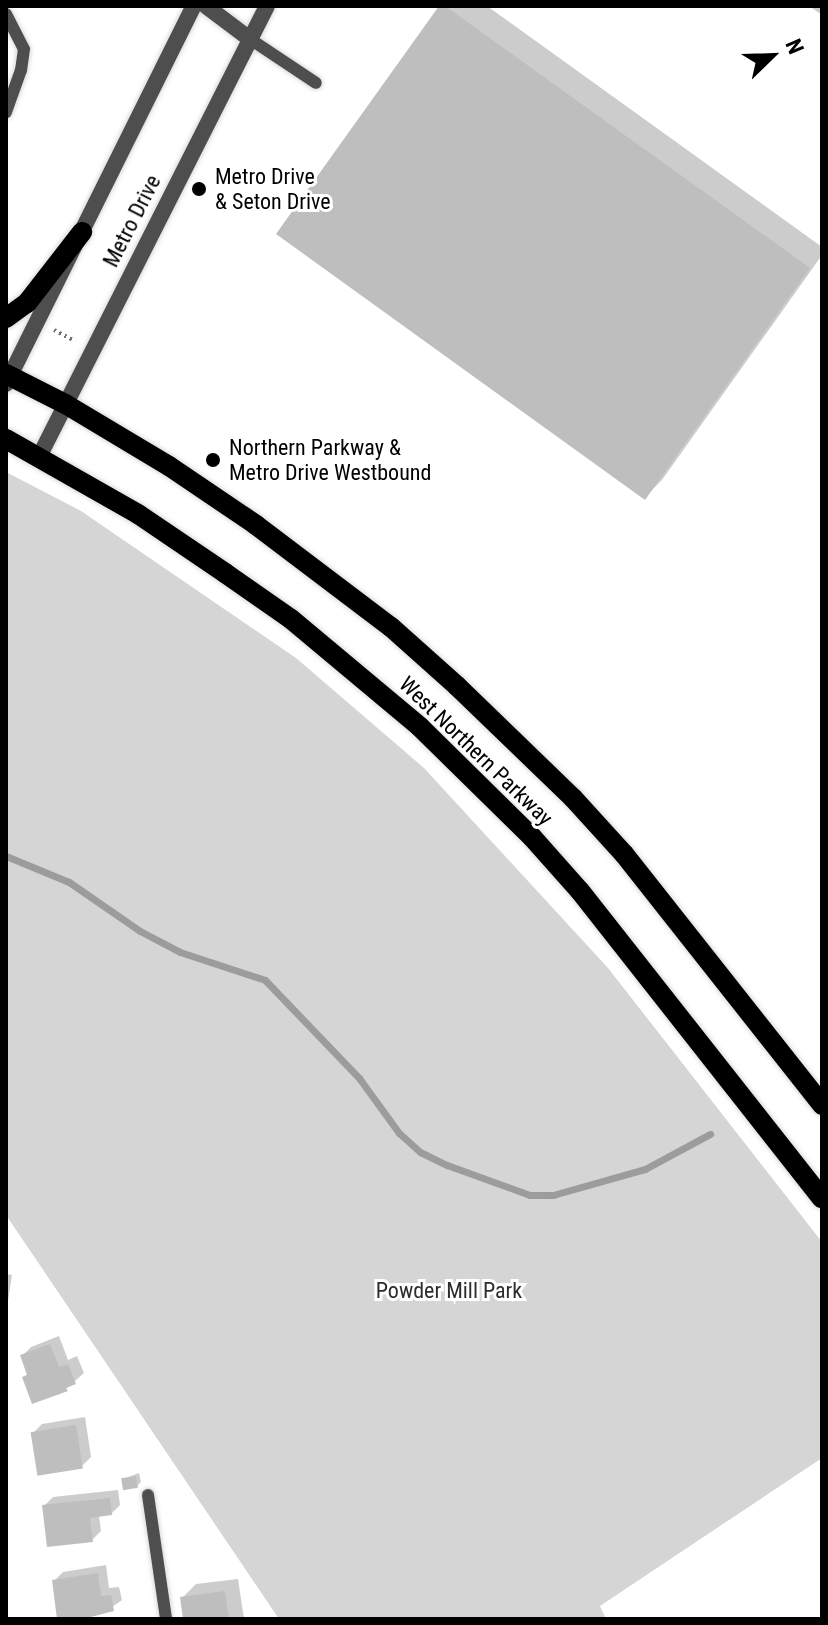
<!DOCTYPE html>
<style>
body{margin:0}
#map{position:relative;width:828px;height:1625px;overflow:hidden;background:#fff;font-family:"Roboto Condensed",sans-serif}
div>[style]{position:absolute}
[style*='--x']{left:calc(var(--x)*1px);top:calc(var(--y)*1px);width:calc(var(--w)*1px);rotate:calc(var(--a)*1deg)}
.green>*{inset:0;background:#d5d5d5}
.shadow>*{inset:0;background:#0003}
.stream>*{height:7px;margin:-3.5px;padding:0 3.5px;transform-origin:3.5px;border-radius:3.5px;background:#9c9c9c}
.building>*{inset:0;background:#bebebe;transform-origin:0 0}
.path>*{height:4px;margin-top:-2px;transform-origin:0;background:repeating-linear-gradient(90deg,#707070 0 2px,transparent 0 6px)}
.roads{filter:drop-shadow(0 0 2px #dbdbdb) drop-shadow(0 0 2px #dbdbdb)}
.service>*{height:12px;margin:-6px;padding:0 6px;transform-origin:6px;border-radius:6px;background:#4e4e4e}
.minor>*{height:16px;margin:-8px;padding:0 8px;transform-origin:8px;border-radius:8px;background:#4e4e4e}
.primary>*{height:20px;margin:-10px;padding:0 10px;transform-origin:10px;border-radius:10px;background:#000}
.dots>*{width:22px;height:22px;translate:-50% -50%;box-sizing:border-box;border:4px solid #fff;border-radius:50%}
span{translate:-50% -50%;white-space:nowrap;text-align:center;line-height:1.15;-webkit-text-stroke:6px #fff;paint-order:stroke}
.poi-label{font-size:22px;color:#000}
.left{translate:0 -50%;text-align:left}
.street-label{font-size:22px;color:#000}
.park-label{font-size:22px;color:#2c2c2c}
.frame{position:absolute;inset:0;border:8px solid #000;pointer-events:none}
.north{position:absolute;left:732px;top:16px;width:80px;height:80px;-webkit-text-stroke:6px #fff;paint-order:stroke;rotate:67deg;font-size:22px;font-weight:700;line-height:32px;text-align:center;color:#000}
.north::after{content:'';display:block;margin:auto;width:28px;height:36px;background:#000;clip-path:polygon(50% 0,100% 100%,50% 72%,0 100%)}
</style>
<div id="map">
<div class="green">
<div style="clip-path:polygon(6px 472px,81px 511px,296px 658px,424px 768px,608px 968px,822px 1242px,822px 1458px,600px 1606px,606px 1619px,279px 1619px,6px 1215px)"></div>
</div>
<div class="shadow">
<div style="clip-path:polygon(441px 6px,487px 6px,822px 247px,822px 255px,662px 480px,645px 497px)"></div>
<div style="clip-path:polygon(809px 6px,822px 6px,822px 15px)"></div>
<div style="clip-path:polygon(6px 1274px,12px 1275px,6px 1314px)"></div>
<div style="clip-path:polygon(59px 1336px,68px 1360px,77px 1356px,84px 1373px,66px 1389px,24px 1377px,28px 1374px,22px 1356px,31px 1347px)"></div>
<div style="clip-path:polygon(85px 1417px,91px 1457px,82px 1466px,33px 1433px,42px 1424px)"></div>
<div style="clip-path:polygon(139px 1473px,141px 1482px,137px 1486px,123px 1479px)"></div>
<div style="clip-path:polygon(118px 1490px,120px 1505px,111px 1514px,99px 1515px,101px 1531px,92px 1540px,44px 1506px,53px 1497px)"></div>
<div style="clip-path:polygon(106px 1565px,109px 1588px,119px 1587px,122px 1600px,102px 1614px,59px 1619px,54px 1581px,63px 1572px)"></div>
<div style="clip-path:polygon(238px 1579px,244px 1619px,185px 1619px,182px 1598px,196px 1584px)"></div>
</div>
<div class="stream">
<div style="--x:6;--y:856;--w:68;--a:22.4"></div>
<div style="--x:69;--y:882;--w:86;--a:34.6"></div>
<div style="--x:140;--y:931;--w:45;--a:27.7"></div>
<div style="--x:180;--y:952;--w:89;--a:18.2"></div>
<div style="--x:265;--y:980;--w:136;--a:46.2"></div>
<div style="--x:359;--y:1078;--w:68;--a:54"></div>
<div style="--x:399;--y:1133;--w:28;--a:42"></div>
<div style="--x:420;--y:1152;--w:30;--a:26"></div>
<div style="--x:447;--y:1165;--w:88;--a:19.9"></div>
<div style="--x:530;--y:1195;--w:23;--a:0"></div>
<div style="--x:553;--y:1195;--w:96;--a:-15.8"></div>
<div style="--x:645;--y:1169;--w:74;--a:-28.3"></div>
</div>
<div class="building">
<div style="clip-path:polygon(439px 6px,445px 6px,810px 268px,645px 500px,276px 234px)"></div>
<div style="clip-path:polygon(50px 1344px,59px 1367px,68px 1364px,76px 1384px,66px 1388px,68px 1391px,32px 1404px,22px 1377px,27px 1375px,20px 1355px)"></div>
<div style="left:76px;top:1425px;width:44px;height:46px;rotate:81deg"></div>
<div style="left:136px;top:1476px;width:12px;height:15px;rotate:81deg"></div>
<div style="clip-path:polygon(110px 1498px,112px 1515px,90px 1518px,93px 1542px,47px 1547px,42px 1505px)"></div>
<div style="clip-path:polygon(98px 1573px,101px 1596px,111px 1595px,114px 1611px,83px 1619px,57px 1619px,52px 1580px)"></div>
<div style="clip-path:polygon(225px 1591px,229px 1619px,183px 1619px,180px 1597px)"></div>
</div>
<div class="path">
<div style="--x:54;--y:330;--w:24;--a:28"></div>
</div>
<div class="roads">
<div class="service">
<div style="--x:6;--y:14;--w:39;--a:63"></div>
<div style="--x:24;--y:49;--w:21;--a:98"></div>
<div style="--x:21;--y:70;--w:45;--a:109.7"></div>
<div style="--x:250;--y:39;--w:79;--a:33.7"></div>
<div style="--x:148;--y:1495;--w:125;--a:81.7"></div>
</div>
<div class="minor">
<div style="--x:206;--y:6;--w:55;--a:36.9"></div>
<div style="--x:6;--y:384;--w:422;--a:-63.6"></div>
<div style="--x:39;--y:457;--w:505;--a:-63.18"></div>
</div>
<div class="primary">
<div style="--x:6;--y:318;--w:26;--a:-36"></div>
<div style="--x:27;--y:303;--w:90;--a:-52.2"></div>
<div style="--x:6;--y:374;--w:68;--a:26.9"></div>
<div style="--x:67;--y:405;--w:119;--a:30.9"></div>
<div style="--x:169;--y:466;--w:105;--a:34.1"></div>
<div style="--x:256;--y:525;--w:169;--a:37.1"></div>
<div style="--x:391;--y:627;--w:89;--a:41.8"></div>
<div style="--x:457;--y:686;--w:161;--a:44"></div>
<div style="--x:573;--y:798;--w:76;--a:47.7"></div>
<div style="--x:624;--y:854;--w:320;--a:51.7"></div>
<div style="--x:6;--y:439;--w:152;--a:29.6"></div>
<div style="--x:138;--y:514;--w:105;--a:34.1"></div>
<div style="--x:225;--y:573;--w:80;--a:34.9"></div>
<div style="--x:291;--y:619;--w:168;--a:39.9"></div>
<div style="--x:420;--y:727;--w:157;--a:44.5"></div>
<div style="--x:532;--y:837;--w:72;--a:48.4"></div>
<div style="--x:580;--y:891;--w:391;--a:51.8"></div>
</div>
</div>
<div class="dots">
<div style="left:199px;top:189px;background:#000"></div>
<div style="left:213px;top:460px;background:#000"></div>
</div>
<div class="poi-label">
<span class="left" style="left:215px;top:189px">Metro Drive<br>&amp; Seton Drive</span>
<span class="left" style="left:229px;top:460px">Northern Parkway &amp;<br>Metro Drive Westbound</span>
</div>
<div class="street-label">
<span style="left:132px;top:221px;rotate:-63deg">Metro Drive</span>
<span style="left:476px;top:751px;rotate:44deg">West Northern Parkway</span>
</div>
<div class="park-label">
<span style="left:449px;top:1291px">Powder Mill Park</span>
</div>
<div class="frame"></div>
<div class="north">N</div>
</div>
